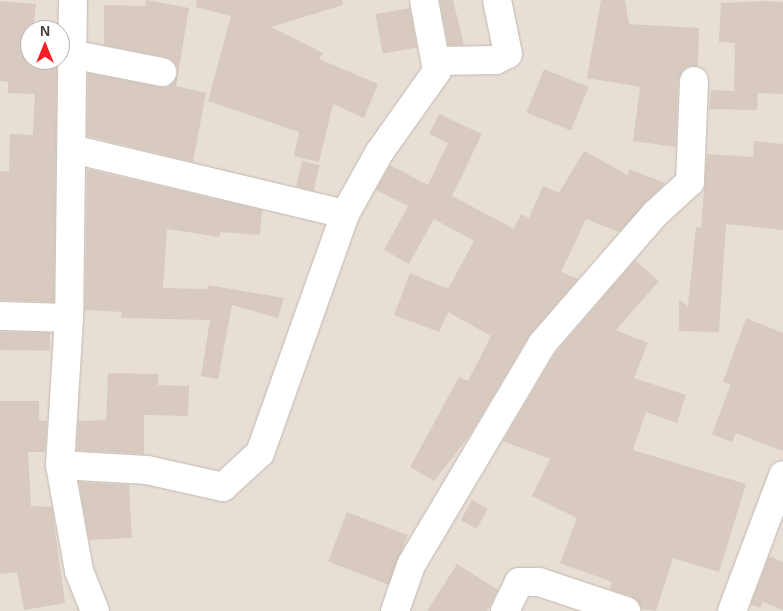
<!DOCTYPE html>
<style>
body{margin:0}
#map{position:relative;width:783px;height:611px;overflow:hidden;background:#f4eee8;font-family:Helvetica,sans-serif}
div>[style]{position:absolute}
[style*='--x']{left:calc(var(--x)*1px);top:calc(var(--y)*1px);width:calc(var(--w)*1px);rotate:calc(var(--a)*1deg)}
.residential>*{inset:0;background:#e7dfd6}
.building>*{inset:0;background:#d8cac1;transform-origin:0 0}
.roads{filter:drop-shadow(0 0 1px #c2b7ae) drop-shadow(0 0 1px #c2b7ae)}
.minor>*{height:28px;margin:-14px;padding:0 14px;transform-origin:14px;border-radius:14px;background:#fff}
span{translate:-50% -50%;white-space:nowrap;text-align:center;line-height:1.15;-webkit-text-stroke:5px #fff;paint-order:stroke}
.north{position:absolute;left:20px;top:20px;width:50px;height:50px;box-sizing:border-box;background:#fff;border:1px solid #b5b1af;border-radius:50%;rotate:0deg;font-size:14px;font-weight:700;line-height:20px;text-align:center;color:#473d37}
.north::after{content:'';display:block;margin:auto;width:18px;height:22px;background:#f51e27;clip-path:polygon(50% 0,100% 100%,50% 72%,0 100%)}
</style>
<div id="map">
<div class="residential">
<div style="clip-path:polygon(evenodd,0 0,783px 0,783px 611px,0 611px,0 0,30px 30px,60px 30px,60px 60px,30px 60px,30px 30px)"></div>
</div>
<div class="building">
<div style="clip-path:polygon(146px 0,189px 8px,176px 86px,206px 93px,193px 162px,87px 136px,88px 73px,159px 87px,168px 87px,177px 75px,177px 66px,165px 57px,104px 45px,104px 5px,145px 6px)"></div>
<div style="clip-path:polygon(197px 0,342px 0,343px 5px,271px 27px,323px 53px,319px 59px,378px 84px,364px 118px,333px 104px,319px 162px,294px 156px,299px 132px,208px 101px,231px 16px,196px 7px)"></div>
<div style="clip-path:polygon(440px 0,453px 0,464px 45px,448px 45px)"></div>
<div style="clip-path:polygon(601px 0,625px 0,629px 24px,699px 28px,698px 66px,686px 67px,678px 80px,676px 147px,633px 141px,640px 87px,587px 78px)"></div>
<div style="clip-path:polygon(0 1px,36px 4px,30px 60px,57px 61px,54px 302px,0 300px,0 171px,9px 172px,10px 134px,33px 135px,35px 94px,8px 93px,8px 82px,0 81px)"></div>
<div style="clip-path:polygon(765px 1px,783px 2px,783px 94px,758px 93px,757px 110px,709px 109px,711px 90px,734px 91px,735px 43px,719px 42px,721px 3px)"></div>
<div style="left:410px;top:8px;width:40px;height:35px;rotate:80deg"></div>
<div style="left:544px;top:69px;width:48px;height:47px;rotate:22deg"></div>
<div style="clip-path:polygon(439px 114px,482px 134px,452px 196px,514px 229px,521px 214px,529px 218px,543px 186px,559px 193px,584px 151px,628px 175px,629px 169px,665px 183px,619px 232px,586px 219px,561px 272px,578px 279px,529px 336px,470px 435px,434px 481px,410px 467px,459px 377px,468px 381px,491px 336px,448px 312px,439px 332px,394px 315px,410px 273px,448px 289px,474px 241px,434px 219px,409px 264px,384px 250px,408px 206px,376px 190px,390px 165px,428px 185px,448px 143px,429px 134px)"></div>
<div style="clip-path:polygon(754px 141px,783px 144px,783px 230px,726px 224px,719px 332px,679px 331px,679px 299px,688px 306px,696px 227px,701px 228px,707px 154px,753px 157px)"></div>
<div style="left:302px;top:161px;width:18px;height:26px;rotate:13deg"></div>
<div style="clip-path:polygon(87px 169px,262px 210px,260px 235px,220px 232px,220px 237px,167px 229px,163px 288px,207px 289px,208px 285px,284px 298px,278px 318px,232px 305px,218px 379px,201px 376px,210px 320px,121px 318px,122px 312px,85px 310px)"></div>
<div style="clip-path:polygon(635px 260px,659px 281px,616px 330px,648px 343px,634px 378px,686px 395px,677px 423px,646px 412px,633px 450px,746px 484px,719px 572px,673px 558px,656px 611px,641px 609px,631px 596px,609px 589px,612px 582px,560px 563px,577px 518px,532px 496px,550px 459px,503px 441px,555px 353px)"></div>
<div style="clip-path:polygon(746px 318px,783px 333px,783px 451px,736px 433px,732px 442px,712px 434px,731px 384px,723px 382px)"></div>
<div style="left:0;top:332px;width:50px;height:18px;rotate:1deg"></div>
<div style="clip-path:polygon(108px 373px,158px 374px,158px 385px,189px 386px,188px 416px,144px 415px,144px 454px,77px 450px,78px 421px,106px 420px)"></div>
<div style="clip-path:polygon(0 401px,39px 401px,39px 421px,47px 421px,45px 452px,28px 452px,31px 506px,52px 507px,65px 603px,24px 610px,17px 572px,0 574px)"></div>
<div style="clip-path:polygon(79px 482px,129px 485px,132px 538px,89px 540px)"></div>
<div style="left:472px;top:500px;width:18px;height:23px;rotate:29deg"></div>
<div style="left:347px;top:512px;width:65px;height:53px;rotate:21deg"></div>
<div style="clip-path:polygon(769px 556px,783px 562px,783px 610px,763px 602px,760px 608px,751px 604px)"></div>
<div style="clip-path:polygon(457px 564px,498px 590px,487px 611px,427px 611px)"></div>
</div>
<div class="roads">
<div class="minor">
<div style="--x:73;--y:0;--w:318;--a:90.7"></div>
<div style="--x:69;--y:318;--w:147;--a:93.5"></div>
<div style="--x:60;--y:465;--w:108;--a:79.8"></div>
<div style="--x:79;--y:571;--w:43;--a:68.2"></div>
<div style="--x:70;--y:54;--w:94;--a:11.1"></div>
<div style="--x:438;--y:61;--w:58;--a:-1"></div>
<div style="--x:496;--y:60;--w:13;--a:-27"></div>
<div style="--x:508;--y:54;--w:55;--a:-101.5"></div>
<div style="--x:72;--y:149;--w:281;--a:13.4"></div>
<div style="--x:0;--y:316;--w:69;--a:1.7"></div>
<div style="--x:60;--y:465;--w:87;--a:3.3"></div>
<div style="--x:147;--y:470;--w:78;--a:12.6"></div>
<div style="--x:223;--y:487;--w:50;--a:-42.6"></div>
<div style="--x:260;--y:453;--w:254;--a:-70.4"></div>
<div style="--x:345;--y:214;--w:70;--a:-60.9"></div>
<div style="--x:379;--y:153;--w:100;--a:-54.7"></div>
<div style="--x:437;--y:71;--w:72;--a:-100.4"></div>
<div style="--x:395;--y:611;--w:49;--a:-70.8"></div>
<div style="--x:411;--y:565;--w:257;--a:-59.3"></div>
<div style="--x:542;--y:344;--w:174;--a:-49"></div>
<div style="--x:656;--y:213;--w:46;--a:-42.4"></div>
<div style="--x:690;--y:182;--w:101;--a:-87.7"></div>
<div style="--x:505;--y:611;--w:32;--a:-64"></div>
<div style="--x:519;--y:582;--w:20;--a:0"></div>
<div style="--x:539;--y:582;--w:92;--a:18.4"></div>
<div style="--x:732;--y:611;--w:145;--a:-69.4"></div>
</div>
</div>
<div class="north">N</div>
</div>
